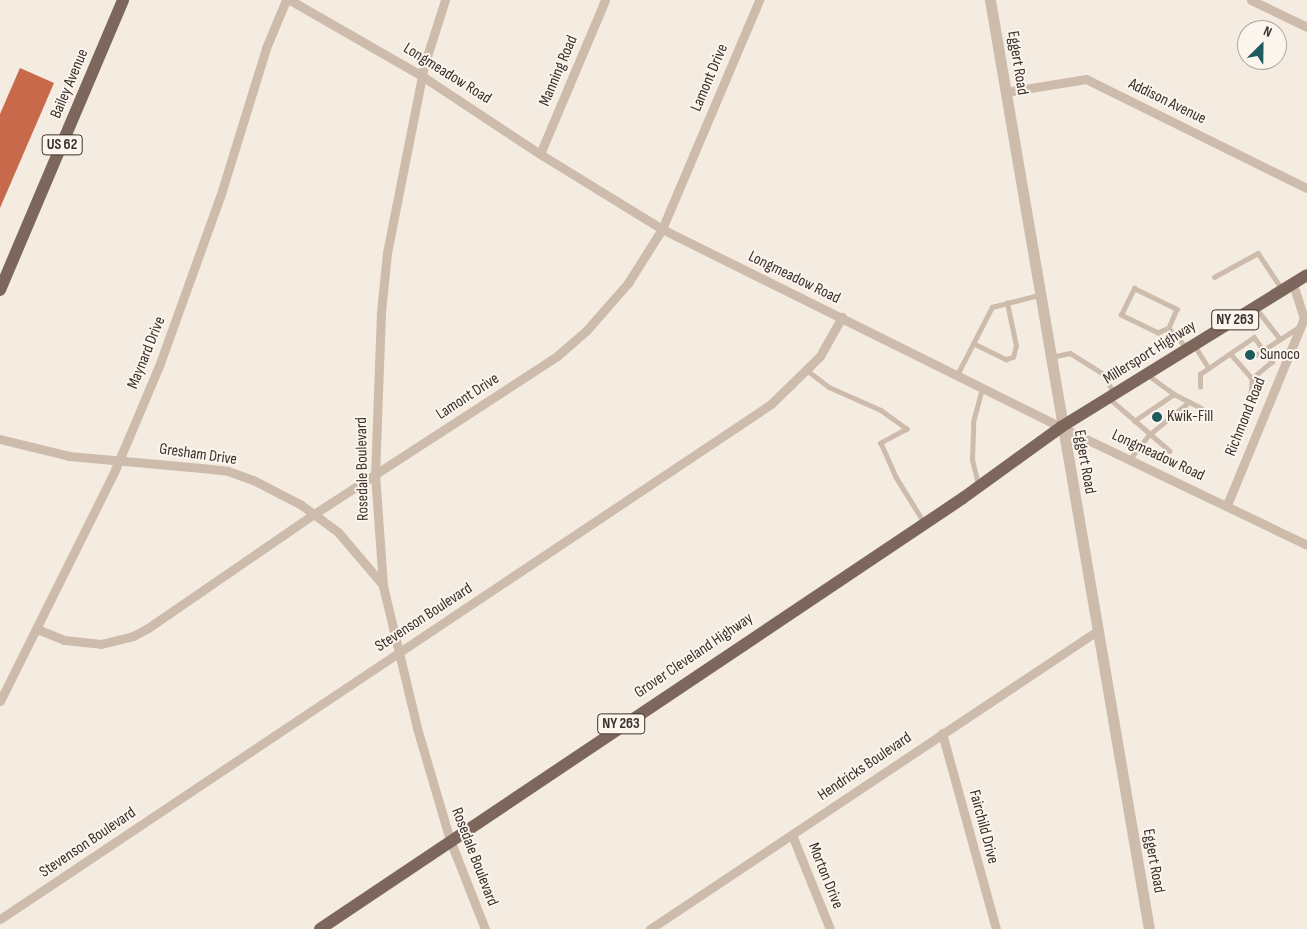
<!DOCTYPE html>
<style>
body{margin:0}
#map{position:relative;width:1307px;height:929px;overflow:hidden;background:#f4ebe1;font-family:"Sofia Sans Condensed",sans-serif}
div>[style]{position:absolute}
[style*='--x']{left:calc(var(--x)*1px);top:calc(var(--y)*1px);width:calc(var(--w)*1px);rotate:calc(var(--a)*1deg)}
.building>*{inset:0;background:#c8694b}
.service>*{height:4.5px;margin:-2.25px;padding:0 2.25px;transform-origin:2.25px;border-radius:2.25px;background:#cdbbac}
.minor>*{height:9px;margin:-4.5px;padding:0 4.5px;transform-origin:4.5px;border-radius:4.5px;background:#cdbbac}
.tertiary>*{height:11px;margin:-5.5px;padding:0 5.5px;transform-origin:5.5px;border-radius:5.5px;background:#cdbbac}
.primary>*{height:12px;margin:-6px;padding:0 6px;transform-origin:6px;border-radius:6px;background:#7d675c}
.dots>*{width:14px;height:14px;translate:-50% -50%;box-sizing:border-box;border:2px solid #fbf5ee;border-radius:50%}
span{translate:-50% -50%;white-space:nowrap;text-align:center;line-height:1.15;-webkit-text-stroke:4px #fbf5ee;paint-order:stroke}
.shield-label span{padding:1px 4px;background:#fbf5ee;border:1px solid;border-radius:4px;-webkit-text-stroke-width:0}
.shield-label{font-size:15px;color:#3b302b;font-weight:700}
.street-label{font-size:16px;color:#3b302b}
.poi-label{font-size:16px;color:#3b302b}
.left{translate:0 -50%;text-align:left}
.north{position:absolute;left:1237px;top:20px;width:50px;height:50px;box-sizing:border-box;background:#fbf5ee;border:1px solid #aea6a0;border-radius:50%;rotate:23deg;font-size:14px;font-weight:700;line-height:20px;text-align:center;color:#3b302b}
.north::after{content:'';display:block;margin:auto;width:18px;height:22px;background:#1f5a5e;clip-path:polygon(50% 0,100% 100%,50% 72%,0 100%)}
</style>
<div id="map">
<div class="building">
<div style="clip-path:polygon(20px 68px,54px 83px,0 208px,0 114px)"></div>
</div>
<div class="service">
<div style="--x:1214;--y:277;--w:50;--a:-28.6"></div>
<div style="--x:1258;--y:253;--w:43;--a:56.3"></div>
<div style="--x:1256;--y:308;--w:39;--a:52"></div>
<div style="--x:1169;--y:328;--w:12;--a:156"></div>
<div style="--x:1158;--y:333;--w:41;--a:-154.1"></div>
<div style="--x:1121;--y:315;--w:30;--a:-64"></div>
<div style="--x:1134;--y:288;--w:48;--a:26"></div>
<div style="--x:1177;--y:309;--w:21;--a:113"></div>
<div style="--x:1169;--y:328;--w:27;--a:48"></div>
<div style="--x:973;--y:343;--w:37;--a:26"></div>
<div style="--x:1006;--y:359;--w:7;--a:-16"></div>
<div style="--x:1013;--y:357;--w:11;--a:-75"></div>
<div style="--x:1016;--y:346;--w:44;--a:-101.8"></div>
<div style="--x:1195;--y:346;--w:26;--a:58"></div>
<div style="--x:1256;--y:355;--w:51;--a:-33.1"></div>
<div style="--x:1051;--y:357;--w:19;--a:-12"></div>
<div style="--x:1070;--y:353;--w:38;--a:32"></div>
<div style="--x:1102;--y:373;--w:22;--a:58"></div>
<div style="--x:808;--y:371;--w:26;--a:37"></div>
<div style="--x:829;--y:387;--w:57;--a:23.9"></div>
<div style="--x:881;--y:410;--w:32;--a:36"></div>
<div style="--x:907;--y:429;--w:30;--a:152"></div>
<div style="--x:881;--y:443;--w:37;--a:66"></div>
<div style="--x:896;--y:477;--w:53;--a:58.1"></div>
<div style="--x:957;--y:375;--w:76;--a:-62.8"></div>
<div style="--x:992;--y:307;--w:49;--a:-14.3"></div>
<div style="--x:1148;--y:375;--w:32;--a:36"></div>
<div style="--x:1174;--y:394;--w:30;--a:27"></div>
<div style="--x:1200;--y:387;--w:13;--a:-90"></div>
<div style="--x:1200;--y:374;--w:65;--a:-34.4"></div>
<div style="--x:1254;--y:337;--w:31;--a:54"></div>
<div style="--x:1272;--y:362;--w:26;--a:140"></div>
<div style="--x:1252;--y:379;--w:33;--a:-131"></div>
<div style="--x:1110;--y:399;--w:79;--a:40.9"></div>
<div style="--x:1250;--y:400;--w:21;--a:-85"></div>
<div style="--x:1134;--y:421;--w:48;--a:-34"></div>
<div style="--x:1130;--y:459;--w:31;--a:-52"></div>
<div style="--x:1149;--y:435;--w:52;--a:-39.5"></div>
<div style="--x:978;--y:484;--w:25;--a:-104"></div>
<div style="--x:972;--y:460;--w:38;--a:-88"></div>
<div style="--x:973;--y:422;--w:35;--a:-75"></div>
</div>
<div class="minor">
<div style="--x:290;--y:0;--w:152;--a:29.9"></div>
<div style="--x:422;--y:76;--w:141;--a:33.5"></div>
<div style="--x:540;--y:154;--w:143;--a:31.6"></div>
<div style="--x:662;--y:229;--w:445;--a:26.4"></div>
<div style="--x:1061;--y:427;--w:273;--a:25.6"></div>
<div style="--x:445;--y:0;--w:69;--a:107.7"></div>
<div style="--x:424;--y:66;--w:191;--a:101.2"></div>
<div style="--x:387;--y:253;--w:59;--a:95.8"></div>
<div style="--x:381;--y:312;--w:162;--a:92.1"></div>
<div style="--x:375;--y:474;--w:112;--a:85.9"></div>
<div style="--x:383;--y:586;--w:146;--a:76.5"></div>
<div style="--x:417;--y:728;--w:117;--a:73.6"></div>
<div style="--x:450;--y:840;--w:96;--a:68.5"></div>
<div style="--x:1251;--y:0;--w:62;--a:25.7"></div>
<div style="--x:1006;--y:92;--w:81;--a:-9.2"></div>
<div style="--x:1086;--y:79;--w:246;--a:26.3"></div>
<div style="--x:540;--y:154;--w:167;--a:-67.1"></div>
<div style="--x:0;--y:439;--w:71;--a:13.8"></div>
<div style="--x:69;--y:456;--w:133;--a:5.2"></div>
<div style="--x:201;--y:468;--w:27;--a:6"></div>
<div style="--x:228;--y:471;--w:27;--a:20"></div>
<div style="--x:253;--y:480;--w:53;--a:27.1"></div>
<div style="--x:300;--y:504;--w:47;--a:36.4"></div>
<div style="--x:338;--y:532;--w:70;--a:49.7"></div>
<div style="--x:1227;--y:505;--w:202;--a:-67.6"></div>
<div style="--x:1304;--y:318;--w:36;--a:-108"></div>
<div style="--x:37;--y:629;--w:29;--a:22"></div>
<div style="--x:64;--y:640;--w:37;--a:6"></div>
<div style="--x:101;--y:644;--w:33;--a:-14"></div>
<div style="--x:133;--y:636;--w:17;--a:-28"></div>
<div style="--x:148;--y:628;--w:201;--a:-34.5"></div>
<div style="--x:314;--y:514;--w:290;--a:-33"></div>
<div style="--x:557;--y:356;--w:38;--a:-41"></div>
<div style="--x:586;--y:331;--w:64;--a:-48.8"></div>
<div style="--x:628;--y:283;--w:64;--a:-57.8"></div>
<div style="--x:662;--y:229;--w:249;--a:-67"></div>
<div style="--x:0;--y:701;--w:258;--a:-63.5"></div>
<div style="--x:115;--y:470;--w:113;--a:-67.1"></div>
<div style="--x:159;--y:366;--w:180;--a:-70.2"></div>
<div style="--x:220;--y:197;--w:156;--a:-72.8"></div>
<div style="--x:266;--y:48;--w:52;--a:-67.4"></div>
<div style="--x:942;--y:733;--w:203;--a:74.6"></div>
<div style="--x:792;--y:835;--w:101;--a:68"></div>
<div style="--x:0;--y:919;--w:927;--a:-33.74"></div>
<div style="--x:771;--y:404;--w:69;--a:-44.4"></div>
<div style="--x:820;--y:356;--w:45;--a:-60.6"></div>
<div style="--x:650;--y:929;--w:537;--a:-33.69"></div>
</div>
<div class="tertiary">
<div style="--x:990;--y:0;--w:943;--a:80.29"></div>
</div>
<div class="primary">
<div style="--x:0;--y:290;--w:315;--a:-67"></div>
<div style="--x:320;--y:929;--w:774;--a:-33.83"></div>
<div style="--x:963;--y:498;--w:121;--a:-35.9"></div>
<div style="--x:1061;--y:427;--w:289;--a:-31.7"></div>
</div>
<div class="dots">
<div style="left:1250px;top:355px;background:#1f5a5e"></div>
<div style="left:1157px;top:417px;background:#1f5a5e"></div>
</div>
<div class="shield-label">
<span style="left:62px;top:145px">US 62</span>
<span style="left:1235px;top:320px">NY 263</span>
<span style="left:621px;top:724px">NY 263</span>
</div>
<div class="street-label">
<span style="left:1017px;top:63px;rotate:81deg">Eggert Road</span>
<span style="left:559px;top:71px;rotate:-67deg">Manning Road</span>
<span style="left:447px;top:74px;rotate:32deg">Longmeadow Road</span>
<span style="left:710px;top:78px;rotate:-67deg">Lamont Drive</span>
<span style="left:70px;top:84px;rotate:-67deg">Bailey Avenue</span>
<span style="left:1167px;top:102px;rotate:26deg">Addison Avenue</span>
<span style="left:794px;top:278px;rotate:26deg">Longmeadow Road</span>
<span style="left:147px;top:353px;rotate:-68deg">Maynard Drive</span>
<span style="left:1150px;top:353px;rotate:-32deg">Millersport Highway</span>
<span style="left:468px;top:397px;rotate:-33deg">Lamont Drive</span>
<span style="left:1246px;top:417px;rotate:-68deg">Richmond Road</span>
<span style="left:198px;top:455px;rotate:8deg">Gresham Drive</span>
<span style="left:1158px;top:456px;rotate:25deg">Longmeadow Road</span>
<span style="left:1084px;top:462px;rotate:80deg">Eggert Road</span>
<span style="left:363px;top:469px;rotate:-91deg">Rosedale Boulevard</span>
<span style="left:424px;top:618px;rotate:-33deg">Stevenson Boulevard</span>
<span style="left:694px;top:656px;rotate:-34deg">Grover Cleveland Highway</span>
<span style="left:865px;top:767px;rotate:-34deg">Hendricks Boulevard</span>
<span style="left:983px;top:827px;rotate:75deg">Fairchild Drive</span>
<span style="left:88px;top:843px;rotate:-34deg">Stevenson Boulevard</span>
<span style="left:474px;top:857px;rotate:69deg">Rosedale Boulevard</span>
<span style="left:1153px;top:861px;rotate:80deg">Eggert Road</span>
<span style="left:825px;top:876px;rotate:68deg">Morton Drive</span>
</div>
<div class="poi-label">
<span class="left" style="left:1260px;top:355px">Sunoco</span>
<span class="left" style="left:1167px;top:417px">Kwik-Fill</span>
</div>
<div class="north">N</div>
</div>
